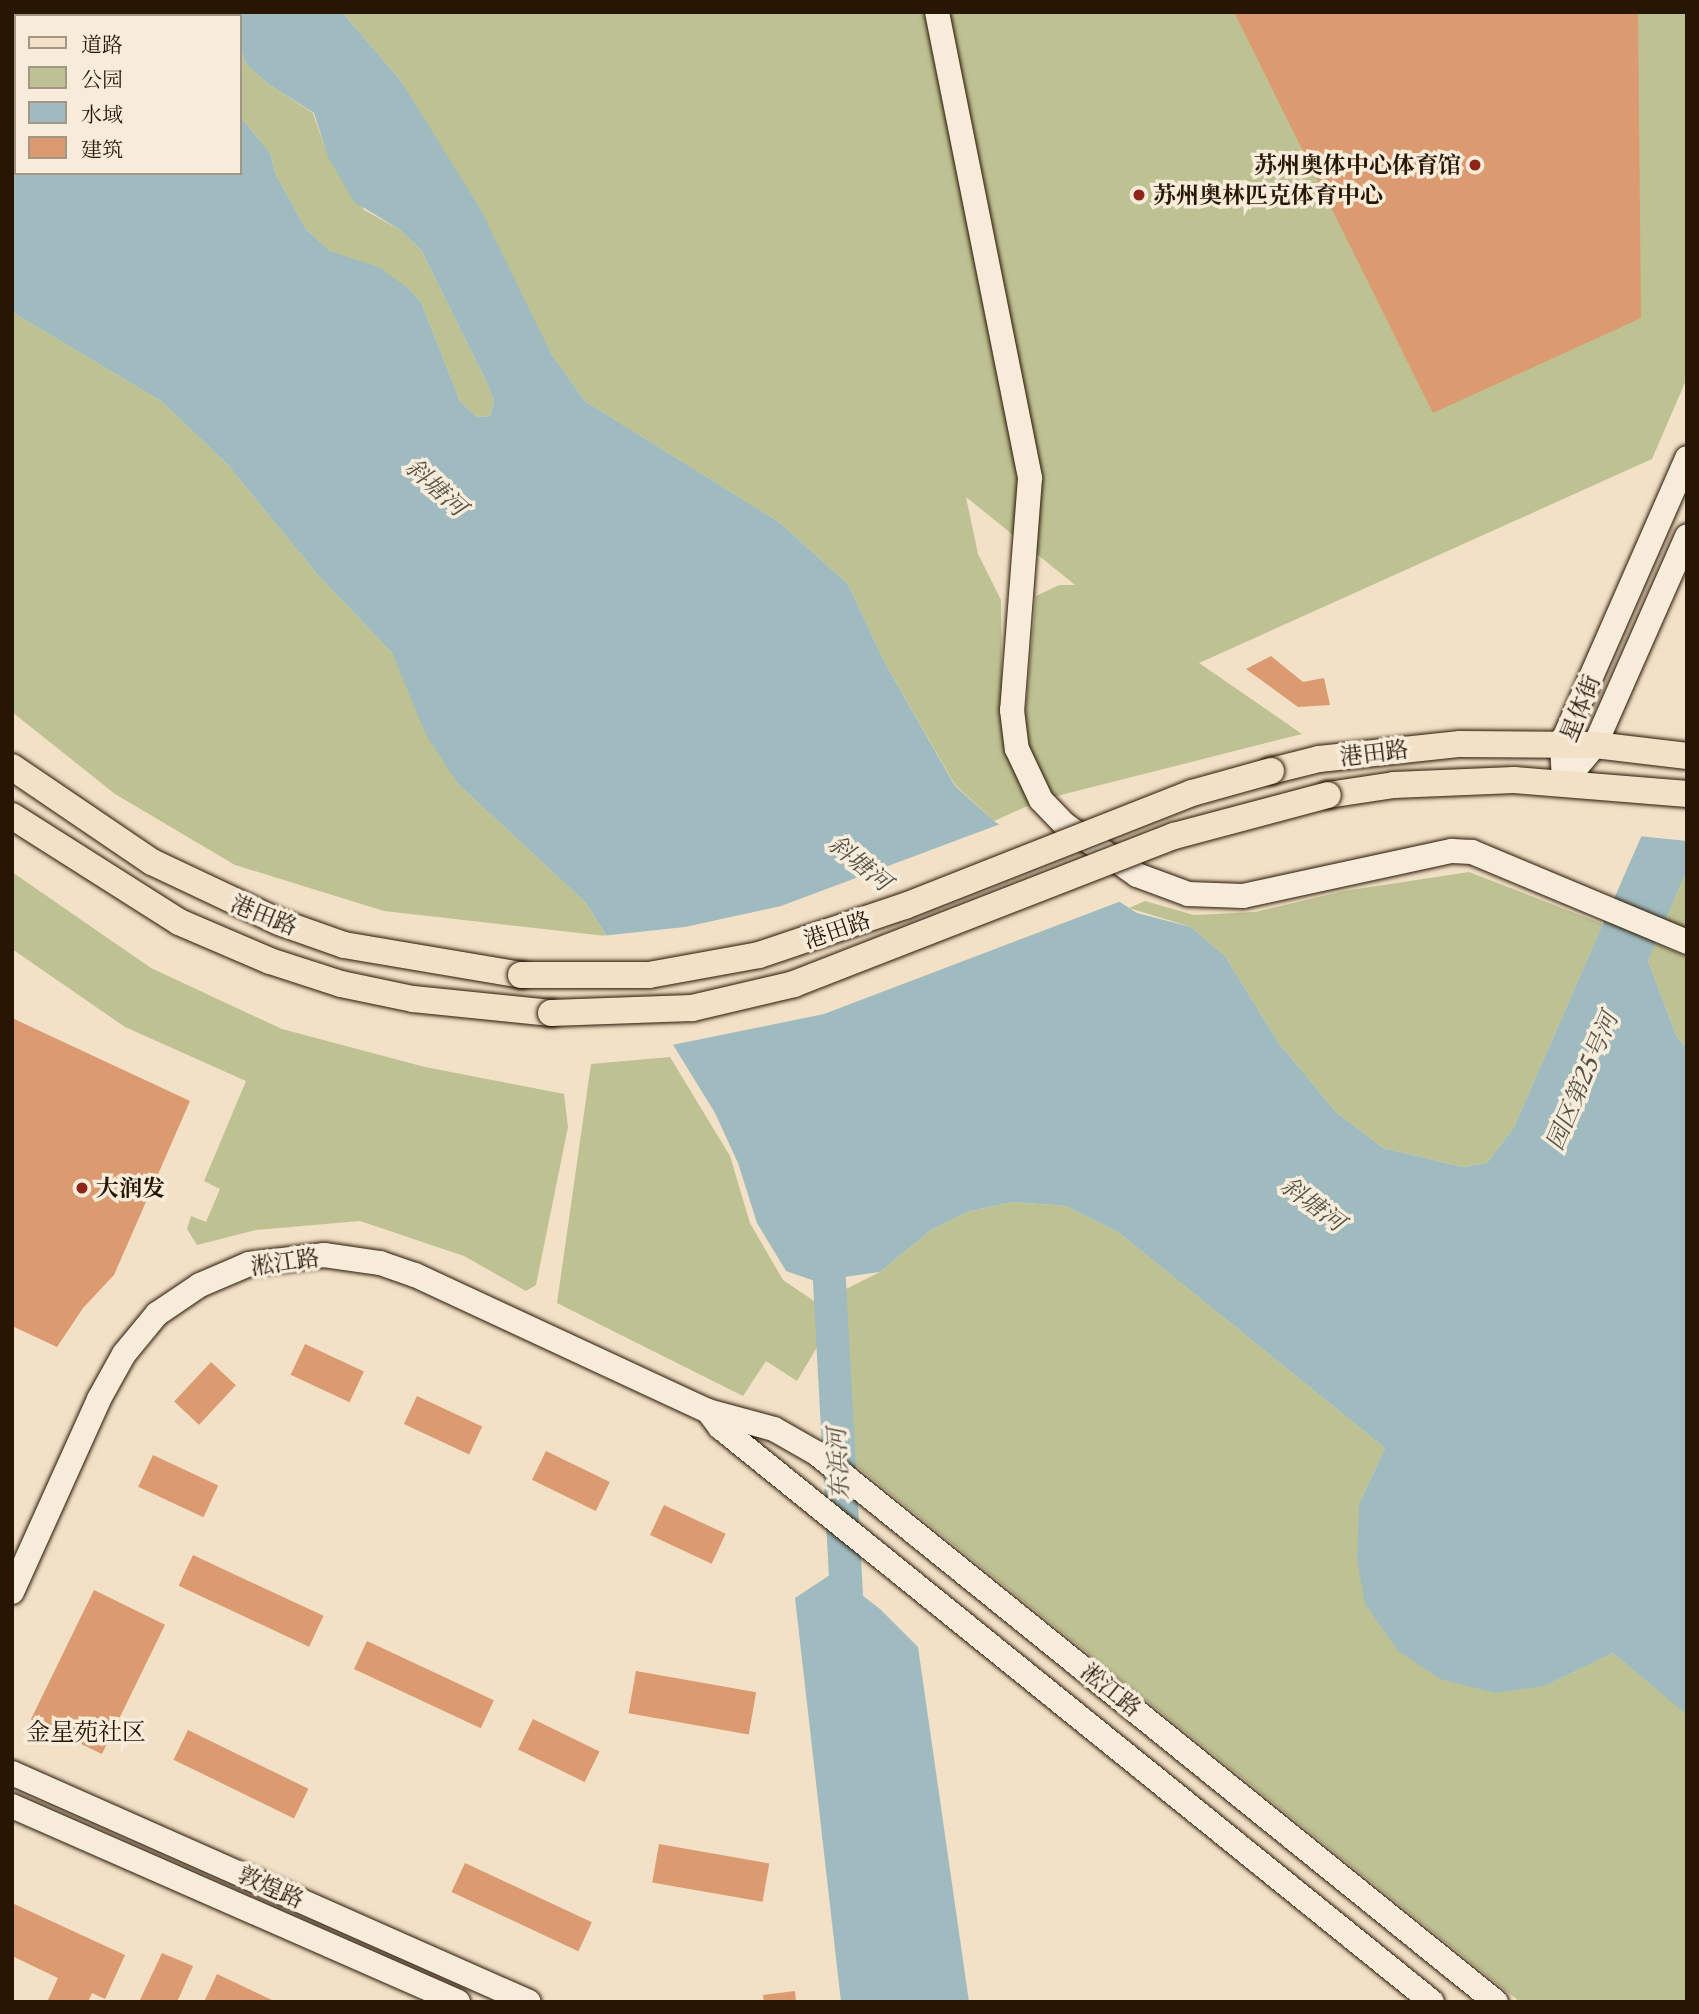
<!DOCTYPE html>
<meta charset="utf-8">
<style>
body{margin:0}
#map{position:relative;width:1699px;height:2014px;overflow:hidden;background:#f2e1c6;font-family:"Libre Caslon Text","Noto Serif SC",serif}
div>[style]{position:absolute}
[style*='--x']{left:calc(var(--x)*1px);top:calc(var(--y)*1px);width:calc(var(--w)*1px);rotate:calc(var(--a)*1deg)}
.green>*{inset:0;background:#bec292}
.water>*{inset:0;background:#a0bbbf}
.pier>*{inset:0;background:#f2e1c6}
.river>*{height:33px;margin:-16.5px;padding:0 16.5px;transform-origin:16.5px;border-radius:16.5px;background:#a0bbbf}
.building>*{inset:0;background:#db9a6f;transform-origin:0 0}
.roads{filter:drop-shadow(0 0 2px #281605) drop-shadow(0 0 2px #281605)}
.secondary>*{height:24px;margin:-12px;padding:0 12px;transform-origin:12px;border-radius:12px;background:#f7ecda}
.primary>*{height:26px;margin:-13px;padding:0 13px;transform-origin:13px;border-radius:13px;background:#f2e1c6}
.bridges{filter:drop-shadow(0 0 2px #281605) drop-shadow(0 0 2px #281605)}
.primary-bridge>*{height:26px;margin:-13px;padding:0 13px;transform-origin:13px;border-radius:13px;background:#f2e1c6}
.dots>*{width:19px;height:19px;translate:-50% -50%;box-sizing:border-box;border:4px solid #f7ecda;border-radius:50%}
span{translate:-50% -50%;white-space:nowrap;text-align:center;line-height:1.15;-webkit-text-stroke:7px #f7ecda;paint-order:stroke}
.poi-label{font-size:23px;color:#281605;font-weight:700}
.right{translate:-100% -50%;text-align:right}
.left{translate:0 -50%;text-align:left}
.street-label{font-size:23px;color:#281605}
.water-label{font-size:24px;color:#525046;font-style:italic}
.neighbourhood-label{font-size:24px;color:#281605}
.frame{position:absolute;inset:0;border:14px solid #281605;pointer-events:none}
.legend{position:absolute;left:14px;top:14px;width:228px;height:161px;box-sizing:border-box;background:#f7ecda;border:2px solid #a49685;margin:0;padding:9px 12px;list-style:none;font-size:21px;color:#281605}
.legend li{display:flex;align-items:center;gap:14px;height:35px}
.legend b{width:35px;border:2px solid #a49685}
</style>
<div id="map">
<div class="green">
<div style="clip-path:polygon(evenodd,342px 12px,1687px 12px,1687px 378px,1652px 459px,1199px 663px,1302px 734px,1041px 800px,994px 821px,955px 785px,885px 663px,848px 584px,779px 522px,585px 401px,552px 355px,401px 81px,342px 12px,966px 497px,1075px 585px,1059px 585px,1036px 596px,1023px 739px,1002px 691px,1001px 600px,978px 554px,966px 497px)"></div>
<div style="clip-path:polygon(240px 47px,246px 64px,268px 84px,313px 113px,324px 145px,364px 210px,399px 229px,421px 250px,488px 385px,494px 401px,490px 416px,477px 417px,460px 401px,421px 302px,409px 289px,330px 251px,306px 229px,276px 175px,270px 153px,240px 116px)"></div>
<div style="clip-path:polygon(12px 312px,161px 401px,227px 464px,317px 574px,392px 653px,458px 784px,586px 903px,606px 936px,384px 911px,235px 865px,115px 794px,12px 712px)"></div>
<div style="clip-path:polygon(1687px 870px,1687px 931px,1665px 921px)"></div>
<div style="clip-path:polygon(12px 872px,151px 968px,282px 1029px,425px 1067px,564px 1094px,568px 1127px,536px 1285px,526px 1291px,464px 1256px,360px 1221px,256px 1230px,197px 1245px,187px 1229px,191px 1216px,206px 1222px,220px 1189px,204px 1181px,246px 1081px,125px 1027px,12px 949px)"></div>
<div style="clip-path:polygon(1469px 872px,1603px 924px,1514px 1127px,1487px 1163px,1463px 1167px,1383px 1148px,1336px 1112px,1278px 1042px,1225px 956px,1191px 927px,1129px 908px,1145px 901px,1194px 915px,1255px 912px,1344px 891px)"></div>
<div style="clip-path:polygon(1655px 943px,1687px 957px,1687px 1048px,1677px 1037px,1648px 961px)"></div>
<div style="clip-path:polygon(670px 1057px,730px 1156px,750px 1223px,783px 1280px,817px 1303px,823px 1337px,797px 1381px,766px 1361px,743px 1396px,557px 1303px,591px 1064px)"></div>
<div style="clip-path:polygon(1012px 1202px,1066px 1206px,1118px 1232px,1385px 1448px,1359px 1504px,1545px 1686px,1613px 1653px,1687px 1714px,1687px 2002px,1520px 2002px,849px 1460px,844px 1290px,880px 1272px,931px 1230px,967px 1212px)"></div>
</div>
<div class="water">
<div style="clip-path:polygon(evenodd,12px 12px,342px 12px,401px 81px,481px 210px,552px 355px,585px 401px,779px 522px,848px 584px,885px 663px,955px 786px,994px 821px,1137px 913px,1191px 927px,1225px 956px,1278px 1042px,1336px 1112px,1383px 1148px,1463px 1167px,1487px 1163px,1514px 1127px,1687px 732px,1687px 870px,1648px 961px,1677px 1037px,1687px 1048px,1687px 1715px,1613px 1653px,1545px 1686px,1495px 1693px,1440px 1679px,1398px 1651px,1365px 1604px,1357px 1559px,1359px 1504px,1385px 1448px,1118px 1232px,1066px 1206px,1012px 1202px,967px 1212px,931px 1230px,880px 1272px,815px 1281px,786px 1271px,757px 1223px,738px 1163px,715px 1113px,586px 903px,458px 784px,426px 735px,392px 653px,317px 574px,227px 464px,161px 401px,12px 312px,12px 12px,16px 16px,240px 16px,240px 47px,246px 64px,268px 84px,314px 113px,328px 157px,354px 202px,399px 229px,421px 250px,488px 385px,494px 401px,490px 416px,477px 417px,460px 401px,421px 302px,409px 289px,379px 267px,330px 251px,306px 229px,276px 175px,270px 153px,240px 116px,240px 173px,16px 173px,16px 16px)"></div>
<div style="clip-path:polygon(833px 1573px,880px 1609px,918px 1647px,969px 2002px,841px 2002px,795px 1598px)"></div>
</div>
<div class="pier">
<div style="clip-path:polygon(1687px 733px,1687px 841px,1638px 836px,1668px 766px)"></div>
<div style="clip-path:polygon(1003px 823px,1124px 900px,824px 1014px,667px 1046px,601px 936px,685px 927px,781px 906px)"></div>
</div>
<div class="river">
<div style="--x:833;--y:1235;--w:11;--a:124"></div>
<div style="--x:827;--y:1244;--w:384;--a:86.9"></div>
</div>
<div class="building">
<div style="clip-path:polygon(1234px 12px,1638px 12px,1641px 318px,1433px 413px)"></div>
<div style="clip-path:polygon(1271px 656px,1303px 682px,1324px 678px,1330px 705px,1298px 707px,1246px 669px)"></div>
<div style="clip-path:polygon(12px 1018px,190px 1101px,114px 1275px,83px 1308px,57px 1347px,12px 1326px)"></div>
<div style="left:305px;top:1344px;width:65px;height:34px;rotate:25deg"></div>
<div style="left:211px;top:1362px;width:34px;height:54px;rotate:43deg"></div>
<div style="left:417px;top:1396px;width:72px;height:31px;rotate:25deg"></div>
<div style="left:546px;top:1451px;width:71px;height:32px;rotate:26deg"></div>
<div style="left:153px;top:1455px;width:72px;height:35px;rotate:25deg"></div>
<div style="left:664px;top:1505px;width:68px;height:33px;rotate:25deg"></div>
<div style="left:193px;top:1555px;width:144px;height:34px;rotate:25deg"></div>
<div style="left:94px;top:1590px;width:79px;height:144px;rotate:26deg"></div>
<div style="left:367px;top:1641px;width:140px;height:31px;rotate:25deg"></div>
<div style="left:636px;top:1671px;width:122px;height:43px;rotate:10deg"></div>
<div style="left:533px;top:1719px;width:74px;height:34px;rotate:26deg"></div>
<div style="left:188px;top:1730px;width:134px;height:33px;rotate:26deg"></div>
<div style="left:659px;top:1844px;width:112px;height:39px;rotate:10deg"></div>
<div style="left:465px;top:1863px;width:140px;height:32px;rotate:25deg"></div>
<div style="clip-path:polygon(12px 1903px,125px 1955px,105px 1999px,92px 1993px,88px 2002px,47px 2002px,58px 1978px,12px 1956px)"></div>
<div style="clip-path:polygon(162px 1953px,193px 1966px,177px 2002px,145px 2002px,140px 2000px)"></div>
<div style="clip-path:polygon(217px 1974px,276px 2002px,204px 2002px)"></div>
<div style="clip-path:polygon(795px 1991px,796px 2002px,764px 2002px,763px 1995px)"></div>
</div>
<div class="roads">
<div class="secondary">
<div style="--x:937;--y:12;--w:475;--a:78.7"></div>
<div style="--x:1030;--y:478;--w:233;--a:94.4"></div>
<div style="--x:1012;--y:710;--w:39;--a:83"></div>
<div style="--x:1017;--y:749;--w:56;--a:64.8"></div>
<div style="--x:1041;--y:800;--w:33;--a:46"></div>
<div style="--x:1064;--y:824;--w:89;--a:34.9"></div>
<div style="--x:1137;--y:875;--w:54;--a:20.4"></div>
<div style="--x:1188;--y:894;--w:55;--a:2.1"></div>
<div style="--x:1243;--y:896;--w:214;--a:-12.2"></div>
<div style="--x:1452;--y:851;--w:20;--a:3"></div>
<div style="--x:1472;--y:852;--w:233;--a:22.7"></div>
<div style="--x:1564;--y:782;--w:39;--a:-93"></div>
<div style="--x:1562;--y:743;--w:311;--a:-66.3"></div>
<div style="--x:1564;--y:782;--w:48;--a:-50"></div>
<div style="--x:1595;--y:745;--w:228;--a:-66.2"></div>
<div style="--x:708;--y:1411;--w:20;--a:53"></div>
<div style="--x:720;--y:1427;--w:915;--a:38.92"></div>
<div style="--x:12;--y:1592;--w:212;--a:-65.7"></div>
<div style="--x:99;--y:1399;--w:51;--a:-60.9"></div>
<div style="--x:124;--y:1354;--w:52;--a:-50.5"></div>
<div style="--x:157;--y:1314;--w:52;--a:-34"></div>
<div style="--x:200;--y:1285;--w:53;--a:-23.2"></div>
<div style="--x:249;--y:1264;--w:76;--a:-6.8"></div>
<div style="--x:324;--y:1255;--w:57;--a:8.1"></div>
<div style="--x:380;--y:1263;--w:37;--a:19"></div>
<div style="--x:415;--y:1275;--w:323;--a:24.9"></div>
<div style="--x:708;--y:1411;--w:68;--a:15.3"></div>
<div style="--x:774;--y:1429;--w:48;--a:29.7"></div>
<div style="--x:816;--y:1453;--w:874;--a:38.92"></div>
<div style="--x:12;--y:1773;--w:565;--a:23.89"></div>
<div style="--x:12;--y:1806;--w:487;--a:23.7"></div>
</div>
<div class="primary">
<div style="--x:12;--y:767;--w:169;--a:34.2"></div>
<div style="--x:152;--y:862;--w:140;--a:25.3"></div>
<div style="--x:279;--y:922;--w:69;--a:19.5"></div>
<div style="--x:344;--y:945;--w:180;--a:9.6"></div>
<div style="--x:1271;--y:771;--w:49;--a:-14"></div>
<div style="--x:1319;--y:759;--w:142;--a:-6.1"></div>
<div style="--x:1460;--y:744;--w:135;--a:0.4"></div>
<div style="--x:1595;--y:745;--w:93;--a:6.8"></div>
<div style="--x:1328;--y:795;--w:67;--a:-8.6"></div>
<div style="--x:1394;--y:785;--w:120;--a:-2.4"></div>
<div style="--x:1514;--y:780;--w:174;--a:4.6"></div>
<div style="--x:12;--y:816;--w:198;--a:32.4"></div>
<div style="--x:179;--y:922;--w:99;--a:23.2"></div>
<div style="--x:270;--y:961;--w:75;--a:17.9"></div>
<div style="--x:341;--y:984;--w:74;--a:11.8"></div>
<div style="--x:413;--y:999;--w:139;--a:5.8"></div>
</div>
</div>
<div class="bridges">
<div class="primary-bridge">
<div style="--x:521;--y:975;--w:128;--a:0"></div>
<div style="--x:649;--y:975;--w:112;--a:-10.3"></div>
<div style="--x:759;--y:955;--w:154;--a:-18.6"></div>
<div style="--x:905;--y:906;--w:308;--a:-21.5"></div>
<div style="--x:1192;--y:793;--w:82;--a:-15.6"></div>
<div style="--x:551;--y:1013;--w:141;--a:-2"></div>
<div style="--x:692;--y:1008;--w:105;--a:-13.2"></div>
<div style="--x:794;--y:984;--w:408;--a:-21.3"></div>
<div style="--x:1174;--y:836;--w:159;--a:-14.9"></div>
</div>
</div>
<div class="dots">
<div style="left:1475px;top:165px;background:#8f2418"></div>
<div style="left:1139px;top:195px;background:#8f2418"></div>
<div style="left:82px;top:1188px;background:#8f2418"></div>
</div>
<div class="poi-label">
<span class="right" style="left:1461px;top:165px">苏州奥体中心体育馆</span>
<span class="left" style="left:1153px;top:195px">苏州奥林匹克体育中心</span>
<span class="left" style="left:96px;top:1188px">大润发</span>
</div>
<div class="street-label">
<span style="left:1580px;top:708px;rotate:-68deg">星体街</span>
<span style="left:1374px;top:753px;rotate:-7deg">港田路</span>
<span style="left:264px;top:915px;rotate:22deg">港田路</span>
<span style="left:837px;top:930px;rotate:-19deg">港田路</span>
<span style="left:285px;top:1262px;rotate:-8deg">淞江路</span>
<span style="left:1111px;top:1690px;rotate:39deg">淞江路</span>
<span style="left:271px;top:1887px;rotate:24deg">敦煌路</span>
</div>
<div class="water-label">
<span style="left:436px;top:487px;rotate:42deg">斜塘河</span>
<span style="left:860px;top:863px;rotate:39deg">斜塘河</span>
<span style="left:1582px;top:1081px;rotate:-67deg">园区第25号河</span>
<span style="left:1313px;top:1204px;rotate:37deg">斜塘河</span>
<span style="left:838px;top:1464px;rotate:-93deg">东浜河</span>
</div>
<div class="neighbourhood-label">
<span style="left:86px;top:1732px">金星苑社区</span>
</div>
<div class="frame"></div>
<ul class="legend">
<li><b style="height:9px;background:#f2e1c6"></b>道路</li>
<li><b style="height:19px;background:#bec292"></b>公园</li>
<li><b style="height:19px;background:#a0bbbf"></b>水域</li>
<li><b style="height:19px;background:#db9a6f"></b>建筑</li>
</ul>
</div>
